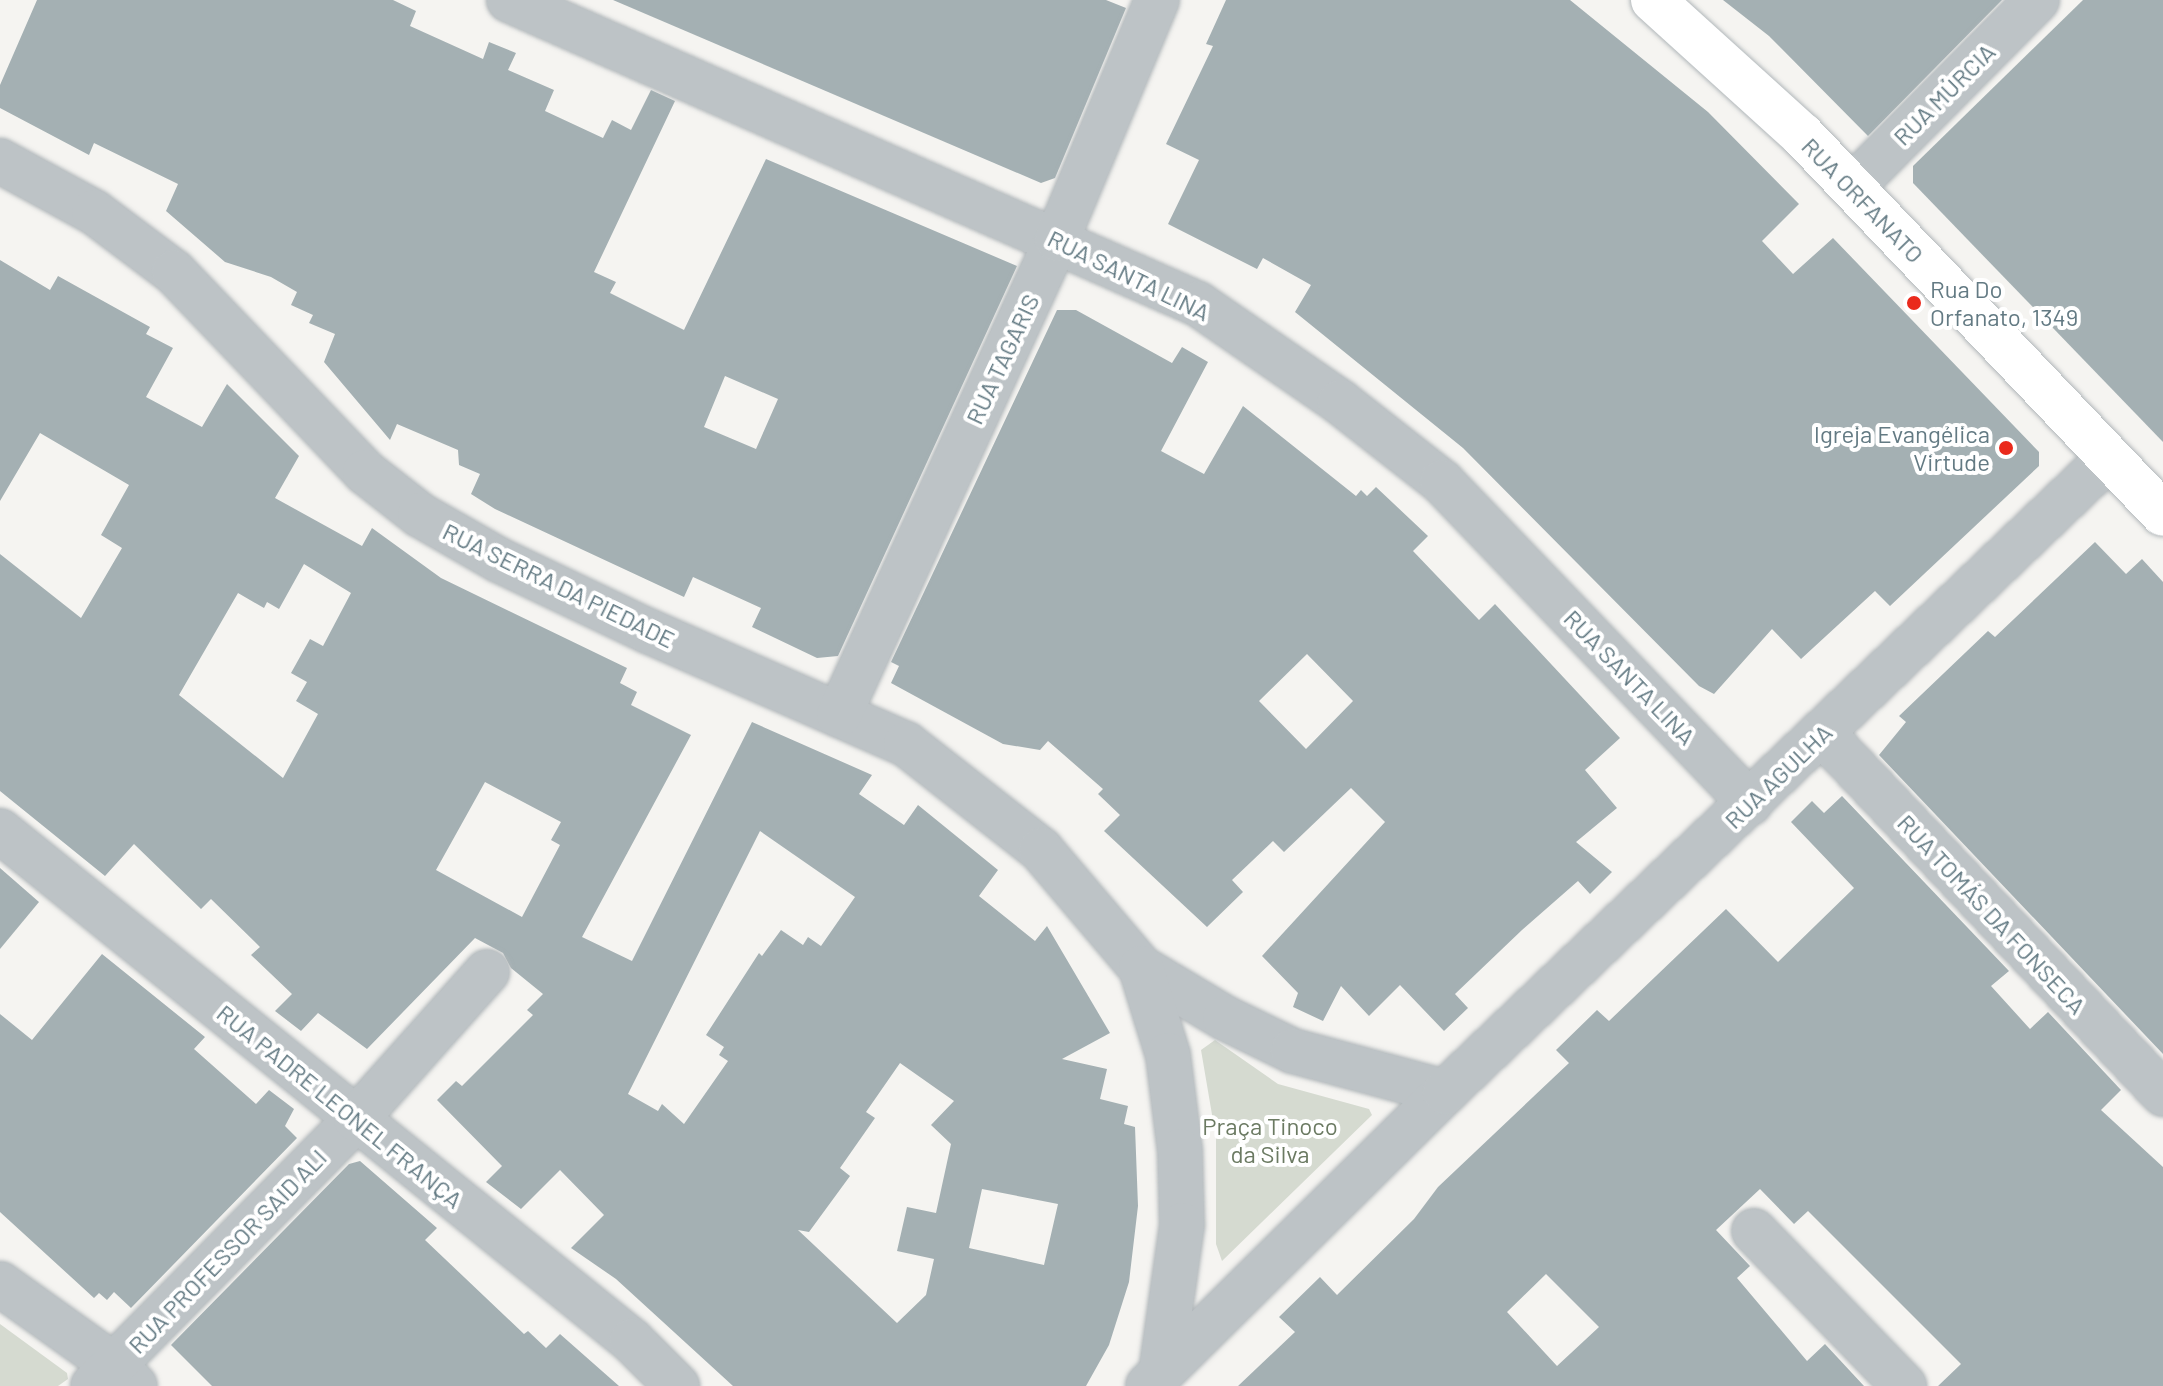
<!DOCTYPE html>
<meta charset="utf-8">
<style>
body{margin:0}
#map{position:relative;width:2163px;height:1386px;overflow:hidden;background:#f5f4f1;font-family:Barlow,sans-serif}
div>[style]{position:absolute}
[style*='--x']{left:calc(var(--x)*1px);top:calc(var(--y)*1px);width:calc(var(--w)*1px);rotate:calc(var(--a)*1deg)}
.green>*{inset:0;background:#d5dad0}
.building>*{inset:0;background:#a4b0b3}
.roads{filter:drop-shadow(0 0 2px #b1b7ba) drop-shadow(0 0 2px #b1b7ba)}
.minor>*{height:44px;margin:-22px;padding:0 22px;transform-origin:22px;border-radius:22px;background:#bdc3c6}
.major>*{height:44px;margin:-22px;padding:0 22px;transform-origin:22px;border-radius:22px;background:#fff}
.dots>*{width:22px;height:22px;translate:-50% -50%;box-sizing:border-box;border:4px solid #fff;border-radius:50%}
span{translate:-50% -50%;white-space:nowrap;text-align:center;line-height:1.15;-webkit-text-stroke:8px #fff;paint-order:stroke}
.street-label{font-size:24px;color:#637a83}
.poi-label{font-size:24px;color:#637a83}
.left{translate:0 -50%;text-align:left}
.right{translate:-100% -50%;text-align:right}
.park-label{font-size:24px;color:#6b7a62}
</style>
<div id="map">
<div class="green">
<div style="clip-path:polygon(1215px 1040px,1278px 1084px,1369px 1109px,1372px 1115px,1222px 1261px,1216px 1244px,1216px 1138px,1201px 1050px)"></div>
<div style="clip-path:polygon(0 1324px,67px 1373px,68px 1379px,58px 1386px,0 1386px)"></div>
</div>
<div class="building">
<div style="clip-path:polygon(evenodd,37px 0,393px 0,416px 11px,410px 26px,483px 59px,489px 42px,516px 53px,508px 70px,554px 90px,545px 111px,603px 138px,612px 120px,631px 130px,651px 90px,675px 101px,594px 272px,616px 282px,610px 293px,684px 330px,766px 159px,1017px 266px,838px 656px,817px 658px,752px 627px,761px 608px,693px 577px,684px 597px,495px 509px,471px 494px,480px 474px,459px 465px,458px 450px,397px 424px,390px 440px,324px 362px,335px 334px,309px 323px,313px 315px,291px 305px,297px 292px,271px 277px,225px 262px,166px 211px,178px 184px,94px 143px,89px 155px,0 108px,0 85px,37px 0,725px 376px,778px 399px,756px 449px,704px 427px,725px 376px)"></div>
<div style="clip-path:polygon(613px 0,1106px 0,1126px 8px,1055px 178px,1041px 183px)"></div>
<div style="clip-path:polygon(1226px 0,1570px 0,1708px 112px,1799px 204px,1762px 241px,1793px 274px,1833px 238px,2039px 452px,2039px 466px,1890px 606px,1875px 591px,1801px 659px,1772px 629px,1714px 694px,1699px 686px,1463px 448px,1295px 312px,1311px 285px,1263px 258px,1257px 269px,1168px 224px,1199px 160px,1166px 144px,1213px 46px,1206px 44px)"></div>
<div style="clip-path:polygon(1723px 0,2002px 0,1868px 136px,1769px 36px)"></div>
<div style="clip-path:polygon(2083px 0,2163px 0,2163px 442px,1913px 183px,1913px 166px)"></div>
<div style="clip-path:polygon(evenodd,0 260px,50px 290px,58px 276px,150px 327px,146px 334px,173px 348px,146px 397px,202px 427px,227px 384px,299px 456px,275px 498px,362px 546px,372px 528px,441px 578px,627px 668px,620px 683px,637px 692px,631px 705px,691px 735px,582px 937px,632px 961px,752px 722px,872px 775px,859px 794px,904px 825px,918px 805px,998px 870px,979px 896px,1035px 941px,1047px 926px,1110px 1033px,1062px 1059px,1107px 1069px,1100px 1099px,1128px 1106px,1124px 1124px,1135px 1127px,1138px 1206px,1129px 1282px,1109px 1345px,1086px 1386px,733px 1386px,616px 1279px,571px 1248px,604px 1215px,560px 1170px,521px 1209px,486px 1182px,502px 1166px,437px 1100px,456px 1081px,462px 1086px,533px 1015px,527px 1010px,543px 994px,511px 968px,503px 953px,475px 938px,367px 1049px,318px 1013px,301px 1031px,275px 1011px,292px 994px,251px 955px,260px 947px,211px 899px,201px 909px,134px 844px,105px 876px,0 791px,0 554px,81px 618px,122px 548px,101px 535px,129px 485px,40px 433px,0 501px,0 260px,304px 564px,351px 593px,323px 646px,310px 639px,291px 673px,307px 682px,296px 701px,318px 714px,283px 778px,179px 695px,238px 593px,264px 608px,267px 602px,279px 609px,304px 564px,0 260px,485px 782px,561px 822px,551px 840px,560px 845px,522px 917px,436px 870px,485px 782px,0 260px,760px 831px,855px 897px,821px 946px,808px 937px,803px 945px,781px 930px,762px 956px,759px 953px,706px 1035px,724px 1047px,719px 1055px,728px 1061px,684px 1124px,662px 1104px,658px 1111px,628px 1094px,760px 831px,0 260px,900px 1063px,954px 1101px,931px 1125px,951px 1144px,936px 1213px,907px 1207px,897px 1251px,934px 1259px,926px 1295px,897px 1323px,798px 1230px,809px 1232px,850px 1176px,840px 1168px,875px 1118px,866px 1112px,900px 1063px,0 260px,982px 1189px,1058px 1204px,1044px 1265px,969px 1248px,982px 1189px)"></div>
<div style="clip-path:polygon(evenodd,1057px 310px,1076px 310px,1172px 363px,1182px 347px,1208px 362px,1161px 451px,1204px 474px,1243px 406px,1356px 496px,1361px 490px,1367px 496px,1376px 487px,1428px 536px,1413px 551px,1479px 620px,1495px 604px,1620px 738px,1585px 770px,1617px 808px,1576px 842px,1612px 872px,1590px 894px,1578px 881px,1522px 930px,1455px 994px,1468px 1008px,1444px 1031px,1400px 985px,1369px 1016px,1341px 986px,1323px 1021px,1293px 1007px,1298px 993px,1262px 956px,1385px 822px,1351px 788px,1284px 852px,1273px 841px,1232px 880px,1243px 892px,1207px 927px,1104px 831px,1120px 815px,1098px 794px,1103px 789px,1048px 741px,1040px 750px,1003px 744px,891px 683px,899px 666px,891px 662px,1057px 310px,1307px 654px,1353px 701px,1306px 749px,1259px 701px,1307px 654px)"></div>
<div style="clip-path:polygon(2095px 542px,2126px 574px,2142px 559px,2163px 582px,2163px 1054px,1879px 755px,1906px 722px,1899px 716px,1988px 631px,1995px 637px)"></div>
<div style="clip-path:polygon(evenodd,1842px 796px,2009px 971px,1991px 986px,2030px 1029px,2048px 1012px,2121px 1090px,2101px 1110px,2163px 1167px,2163px 1386px,1938px 1386px,1961px 1364px,1808px 1211px,1794px 1224px,1760px 1189px,1716px 1230px,1750px 1266px,1737px 1278px,1807px 1361px,1825px 1344px,1864px 1386px,1238px 1386px,1295px 1332px,1279px 1317px,1320px 1277px,1337px 1295px,1414px 1219px,1438px 1187px,1569px 1063px,1556px 1050px,1597px 1010px,1609px 1021px,1726px 909px,1778px 962px,1854px 888px,1791px 822px,1812px 801px,1824px 813px,1842px 796px,1546px 1274px,1599px 1327px,1557px 1366px,1507px 1312px,1546px 1274px)"></div>
<div style="clip-path:polygon(0 868px,39px 902px,0 949px)"></div>
<div style="clip-path:polygon(102px 954px,205px 1037px,194px 1049px,256px 1104px,269px 1090px,294px 1109px,285px 1126px,297px 1138px,131px 1308px,114px 1292px,107px 1300px,99px 1293px,94px 1298px,0 1212px,0 1014px,32px 1040px)"></div>
<div style="clip-path:polygon(360px 1161px,437px 1228px,425px 1240px,524px 1334px,528px 1331px,546px 1348px,560px 1334px,619px 1386px,212px 1386px,171px 1345px,349px 1164px)"></div>
</div>
<div class="roads">
<div class="minor">
<div style="--x:509;--y:0;--w:753;--a:23.81"></div>
<div style="--x:1198;--y:304;--w:173;--a:34.6"></div>
<div style="--x:1340;--y:402;--w:130;--a:38.1"></div>
<div style="--x:1442;--y:482;--w:445;--a:46.2"></div>
<div style="--x:0;--y:161;--w:107;--a:28.5"></div>
<div style="--x:94;--y:212;--w:100;--a:36.9"></div>
<div style="--x:174;--y:272;--w:277;--a:46.3"></div>
<div style="--x:365;--y:472;--w:70;--a:38"></div>
<div style="--x:420;--y:515;--w:91;--a:29.7"></div>
<div style="--x:499;--y:560;--w:165;--a:25.5"></div>
<div style="--x:648;--y:631;--w:282;--a:23.7"></div>
<div style="--x:906;--y:744;--w:172;--a:38.1"></div>
<div style="--x:1041;--y:850;--w:155;--a:49.7"></div>
<div style="--x:1141;--y:968;--w:98;--a:30.8"></div>
<div style="--x:1225;--y:1018;--w:76;--a:25.9"></div>
<div style="--x:1293;--y:1051;--w:157;--a:15.1"></div>
<div style="--x:1852;--y:187;--w:263;--a:-45.3"></div>
<div style="--x:839;--y:715;--w:524;--a:-65.39"></div>
<div style="--x:1057;--y:239;--w:259;--a:-67.3"></div>
<div style="--x:1822;--y:733;--w:497;--a:46.6"></div>
<div style="--x:0;--y:831;--w:812;--a:38.9"></div>
<div style="--x:632;--y:1341;--w:64;--a:45"></div>
<div style="--x:1141;--y:968;--w:91;--a:72.8"></div>
<div style="--x:1168;--y:1055;--w:97;--a:82.9"></div>
<div style="--x:1180;--y:1151;--w:74;--a:88.5"></div>
<div style="--x:1182;--y:1225;--w:149;--a:98.1"></div>
<div style="--x:1754;--y:1231;--w:216;--a:45.9"></div>
<div style="--x:0;--y:1284;--w:141;--a:35.5"></div>
<div style="--x:115;--y:1366;--w:28;--a:45"></div>
<div style="--x:93;--y:1386;--w:375;--a:-45.4"></div>
<div style="--x:356;--y:1119;--w:197;--a:-48.3"></div>
<div style="--x:1148;--y:1386;--w:418;--a:-44.7"></div>
<div style="--x:1445;--y:1092;--w:918;--a:-43.68"></div>
</div>
<div class="major">
<div style="--x:1653;--y:0;--w:201;--a:42.2"></div>
<div style="--x:1802;--y:135;--w:523;--a:46.39"></div>
</div>
</div>
<div class="dots">
<div style="left:1914px;top:303px;background:#ea2a1c"></div>
<div style="left:2006px;top:448px;background:#ea2a1c"></div>
</div>
<div class="street-label">
<span style="left:1944px;top:94px;rotate:-45deg">RUA MÚRCIA</span>
<span style="left:1863px;top:200px;rotate:46deg">RUA ORFANATO</span>
<span style="left:1129px;top:275px;rotate:26deg">RUA SANTA LINA</span>
<span style="left:1002px;top:359px;rotate:-65deg">RUA TAGARIS</span>
<span style="left:559px;top:585px;rotate:26deg">RUA SERRA DA PIEDADE</span>
<span style="left:1630px;top:677px;rotate:46deg">RUA SANTA LINA</span>
<span style="left:1778px;top:776px;rotate:-44deg">RUA AGULHA</span>
<span style="left:1992px;top:914px;rotate:47deg">RUA TOMÁS DA FONSECA</span>
<span style="left:340px;top:1106px;rotate:39deg">RUA PADRE LEONEL FRANÇA</span>
<span style="left:227px;top:1251px;rotate:-46deg">RUA PROFESSOR SAID ALI</span>
</div>
<div class="poi-label">
<span class="left" style="left:1930px;top:303px">Rua Do<br>Orfanato, 1349</span>
<span class="right" style="left:1990px;top:448px">Igreja Evangélica<br>Virtude</span>
</div>
<div class="park-label">
<span style="left:1270px;top:1140px">Praça Tinoco<br>da Silva</span>
</div>
</div>
